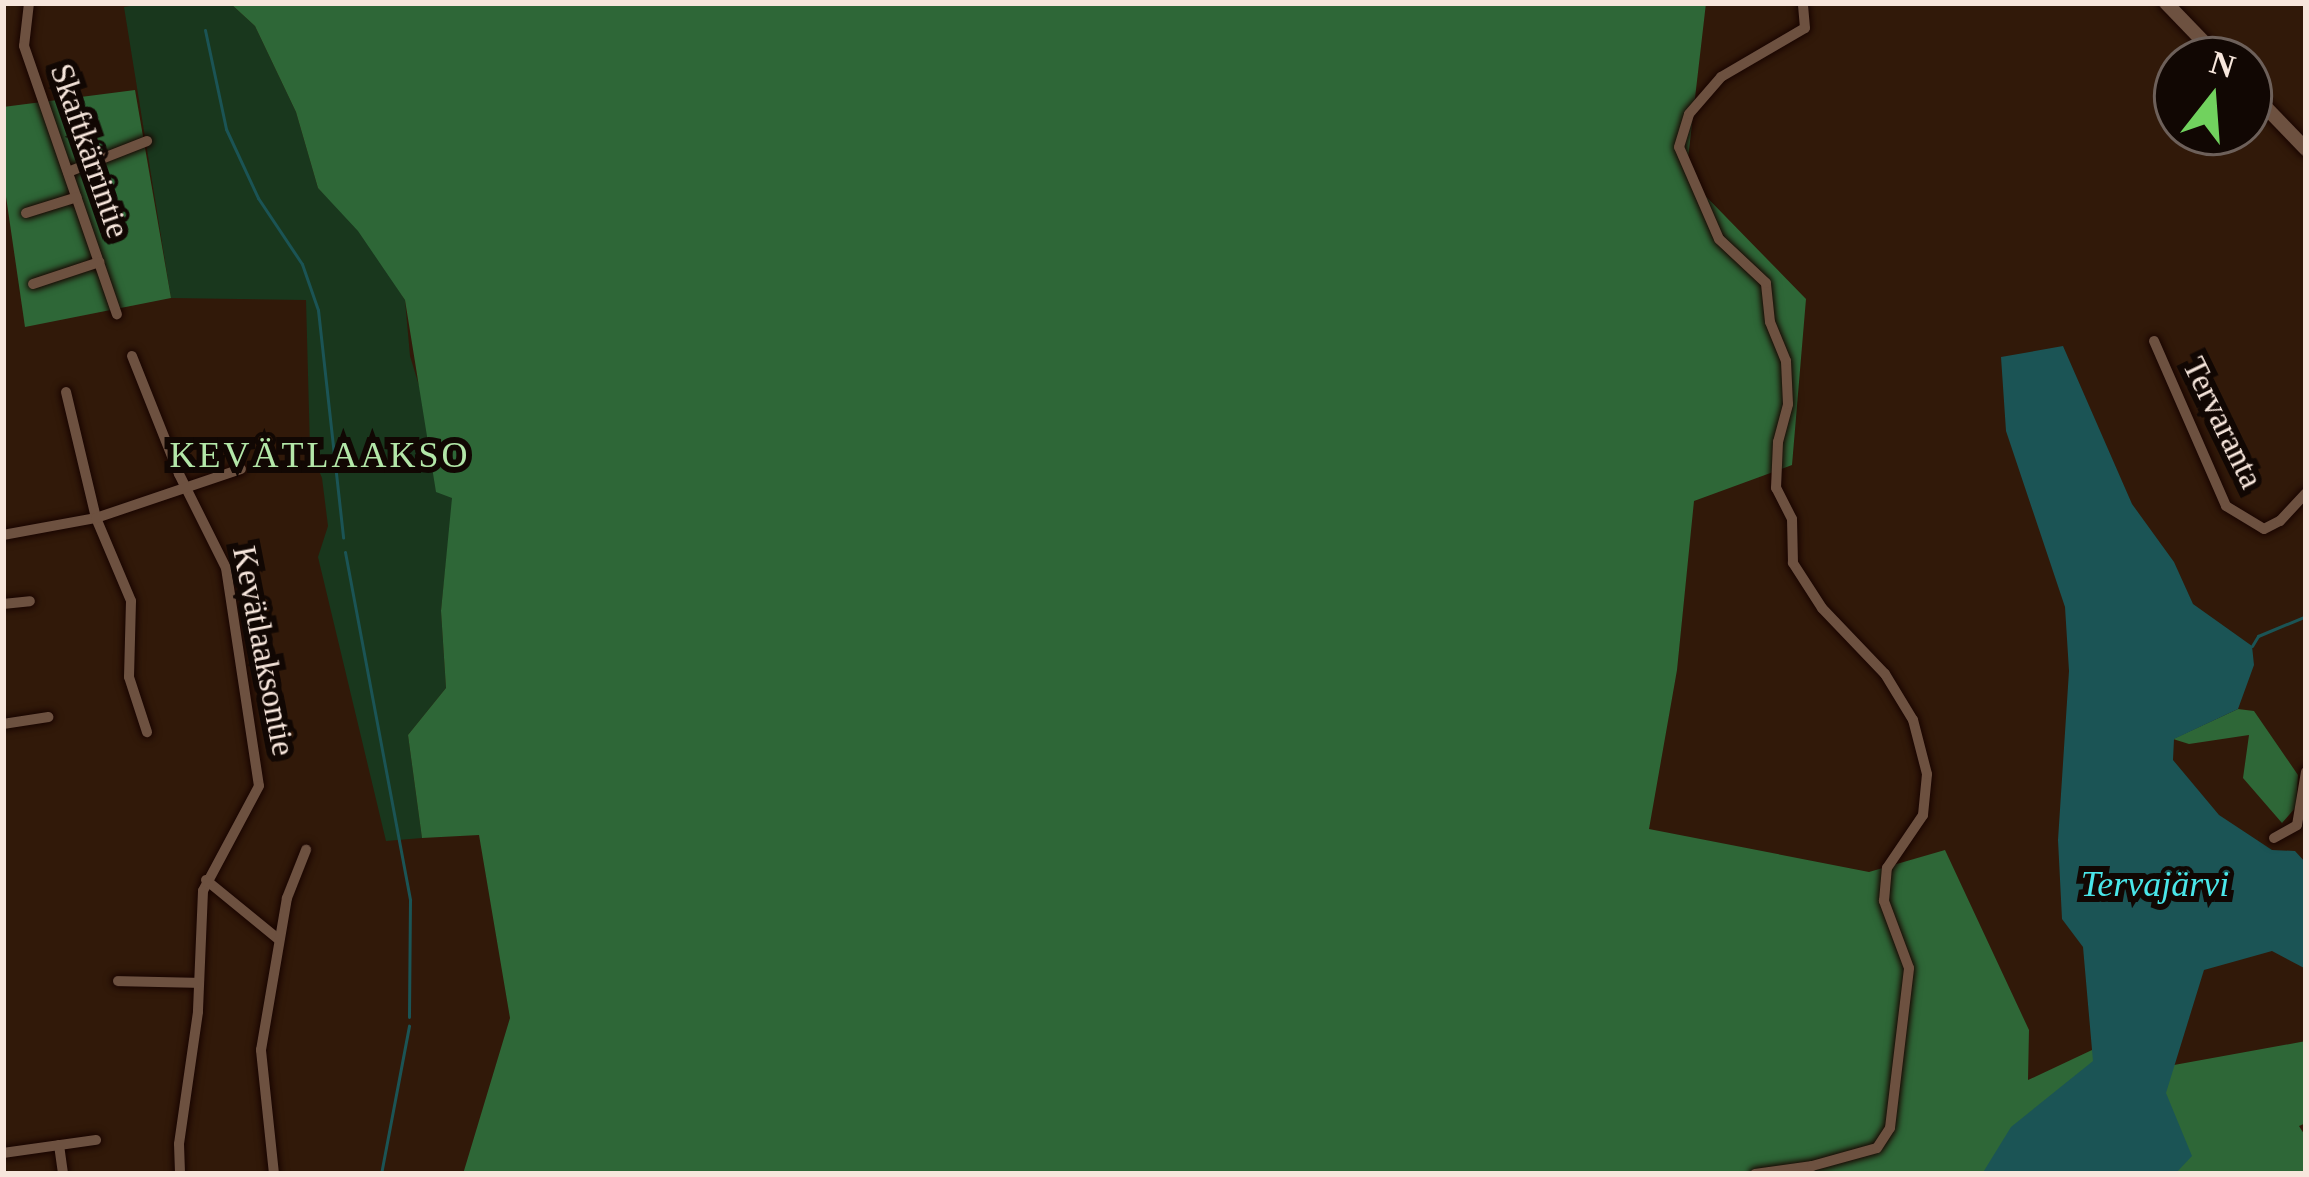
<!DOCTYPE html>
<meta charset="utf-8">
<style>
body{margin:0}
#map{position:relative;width:2309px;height:1177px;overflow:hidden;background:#311909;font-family:"Times New Roman",serif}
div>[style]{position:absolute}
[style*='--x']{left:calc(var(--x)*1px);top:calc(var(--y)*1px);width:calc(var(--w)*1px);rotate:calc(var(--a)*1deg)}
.green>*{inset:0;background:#19371d}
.forest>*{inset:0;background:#2e6737}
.water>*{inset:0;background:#1b5455}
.stream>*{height:3px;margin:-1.5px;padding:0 1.5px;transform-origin:1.5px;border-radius:1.5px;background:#1b5455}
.roads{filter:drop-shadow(0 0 3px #180400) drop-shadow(0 0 3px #180400)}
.street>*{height:10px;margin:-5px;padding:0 5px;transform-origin:5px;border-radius:5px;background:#6d5140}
.secondary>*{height:14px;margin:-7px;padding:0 7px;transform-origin:7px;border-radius:7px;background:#6d5140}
span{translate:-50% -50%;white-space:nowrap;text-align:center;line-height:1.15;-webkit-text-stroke:12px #110703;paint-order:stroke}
.street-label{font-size:33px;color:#f7e6dc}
.neighbourhood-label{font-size:36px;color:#b3e7a8;letter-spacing:3px}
.water-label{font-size:36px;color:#4ae6e9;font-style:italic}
.frame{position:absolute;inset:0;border:6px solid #f7e6dc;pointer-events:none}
.north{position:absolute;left:2153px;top:36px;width:120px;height:120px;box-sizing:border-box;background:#110703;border:3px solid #6d605a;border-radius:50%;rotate:17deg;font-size:33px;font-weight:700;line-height:48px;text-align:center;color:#f7e6dc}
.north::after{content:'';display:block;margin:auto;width:42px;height:54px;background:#71d25e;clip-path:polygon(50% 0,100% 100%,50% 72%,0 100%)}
</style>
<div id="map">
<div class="green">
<div style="clip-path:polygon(145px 3px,230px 3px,255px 26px,296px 112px,318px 188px,360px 229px,405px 300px,410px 356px,453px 497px,441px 611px,446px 688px,408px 735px,422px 838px,386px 841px,318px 557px,328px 526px,322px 478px,310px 449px,306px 300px,171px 298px,124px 7px)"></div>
</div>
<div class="forest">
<div style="clip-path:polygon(230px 3px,1706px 3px,1686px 176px,1806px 299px,1792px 465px,1694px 501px,1677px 670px,1649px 829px,1869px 872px,1945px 850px,2029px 1030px,2028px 1080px,2092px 1050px,2141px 1071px,2306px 1041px,2306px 1123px,2299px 1126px,2306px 1137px,2306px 1174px,463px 1174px,510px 1018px,479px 835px,422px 838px,408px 735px,446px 688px,441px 611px,452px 498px,436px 492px,405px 300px,358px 231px,318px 188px,296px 112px,255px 26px)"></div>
<div style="clip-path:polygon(135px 90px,171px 298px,25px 327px,3px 176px,3px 107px)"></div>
<div style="clip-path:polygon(2238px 709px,2254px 711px,2298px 775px,2296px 807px,2282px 823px,2243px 778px,2249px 735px,2189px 744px,2173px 739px)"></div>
</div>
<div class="water">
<div style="clip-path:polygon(2063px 346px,2132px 504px,2174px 562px,2193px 604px,2252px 646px,2254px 665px,2238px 709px,2174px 739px,2173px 760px,2219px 815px,2272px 850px,2295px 851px,2306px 863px,2306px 969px,2272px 951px,2204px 970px,2166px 1093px,2192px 1156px,2175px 1174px,1982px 1174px,2011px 1127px,2093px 1061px,2083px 947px,2062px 919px,2058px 840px,2069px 671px,2065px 607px,2006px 431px,2001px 357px)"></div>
</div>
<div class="stream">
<div style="--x:205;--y:30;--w:101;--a:78"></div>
<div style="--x:226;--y:129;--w:76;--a:65.1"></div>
<div style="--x:258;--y:198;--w:79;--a:56.3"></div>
<div style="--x:302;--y:264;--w:49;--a:70.8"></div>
<div style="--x:318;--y:310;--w:229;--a:83.7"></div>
<div style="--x:345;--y:552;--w:354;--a:79.4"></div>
<div style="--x:410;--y:900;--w:117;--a:90.5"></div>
<div style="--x:2252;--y:646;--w:12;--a:-59"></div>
<div style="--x:2258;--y:636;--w:52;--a:-22.6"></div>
<div style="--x:381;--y:1174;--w:151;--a:-79.3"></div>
</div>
<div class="roads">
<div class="street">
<div style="--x:29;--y:3;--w:43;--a:96.6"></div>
<div style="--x:24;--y:46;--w:284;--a:70.9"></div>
<div style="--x:68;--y:172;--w:85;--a:-21.4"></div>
<div style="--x:26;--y:213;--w:53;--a:-17.4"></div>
<div style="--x:33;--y:284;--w:70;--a:-18.4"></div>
<div style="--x:2154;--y:341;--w:180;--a:66.4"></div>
<div style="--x:2226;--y:506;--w:44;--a:31.2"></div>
<div style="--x:2264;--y:529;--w:18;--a:-27"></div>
<div style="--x:2280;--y:521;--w:38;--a:-47"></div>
<div style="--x:132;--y:356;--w:127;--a:68.3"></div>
<div style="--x:179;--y:474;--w:105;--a:63.4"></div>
<div style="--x:226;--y:568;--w:220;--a:81.4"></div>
<div style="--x:259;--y:786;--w:119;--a:118.1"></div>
<div style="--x:203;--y:891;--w:121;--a:92.4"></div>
<div style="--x:198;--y:1012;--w:133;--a:98.2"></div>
<div style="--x:179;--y:1144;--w:30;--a:88"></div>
<div style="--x:66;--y:392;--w:130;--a:76.6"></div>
<div style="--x:96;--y:518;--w:90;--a:67.1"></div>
<div style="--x:131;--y:601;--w:76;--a:91.5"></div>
<div style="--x:129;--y:677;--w:58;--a:71.9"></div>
<div style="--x:3;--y:535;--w:95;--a:-10.4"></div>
<div style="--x:96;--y:518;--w:153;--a:-18.7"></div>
<div style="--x:3;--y:604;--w:27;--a:-6"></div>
<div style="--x:3;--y:724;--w:46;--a:-8.8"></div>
<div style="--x:2274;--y:838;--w:26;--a:-29"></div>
<div style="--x:2297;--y:825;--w:54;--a:-80.4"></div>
<div style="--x:206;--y:880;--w:93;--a:39.3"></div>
<div style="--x:118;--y:981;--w:81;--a:1.4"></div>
<div style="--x:59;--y:1145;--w:29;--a:82"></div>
<div style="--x:3;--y:1153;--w:94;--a:-8"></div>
<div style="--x:274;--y:1174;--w:125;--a:-96"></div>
<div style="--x:261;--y:1050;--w:154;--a:-80.3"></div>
<div style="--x:287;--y:898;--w:52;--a:-68.4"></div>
<div style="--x:1755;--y:1174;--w:58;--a:-8"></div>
<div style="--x:1812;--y:1166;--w:67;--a:-15.5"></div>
<div style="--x:1877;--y:1148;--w:24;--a:-57"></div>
<div style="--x:1890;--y:1128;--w:161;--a:-83.2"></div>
<div style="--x:1909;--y:968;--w:72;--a:-110.5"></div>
<div style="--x:1884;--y:901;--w:33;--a:-85"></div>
<div style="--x:1887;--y:868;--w:64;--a:-55.8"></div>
<div style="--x:1923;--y:815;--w:41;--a:-84.4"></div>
<div style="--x:1927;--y:774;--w:56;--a:-104.5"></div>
<div style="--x:1913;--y:720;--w:54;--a:-121.3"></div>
<div style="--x:1885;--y:674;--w:91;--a:-133.7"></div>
<div style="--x:1822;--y:608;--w:54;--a:-122.8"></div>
<div style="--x:1793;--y:563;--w:44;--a:-91.3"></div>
<div style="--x:1792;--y:519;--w:35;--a:-117"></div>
<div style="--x:1776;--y:488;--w:46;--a:-87.5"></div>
<div style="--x:1778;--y:442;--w:39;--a:-75"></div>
<div style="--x:1788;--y:404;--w:43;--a:-92.7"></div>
<div style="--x:1786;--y:361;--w:42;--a:-112.3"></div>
<div style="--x:1770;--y:322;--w:39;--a:-96"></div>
<div style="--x:1766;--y:283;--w:64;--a:-136.9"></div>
<div style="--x:1719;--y:239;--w:100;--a:-113.5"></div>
<div style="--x:1679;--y:147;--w:34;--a:-73"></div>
<div style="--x:1689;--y:114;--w:49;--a:-49.1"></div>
<div style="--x:1721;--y:77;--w:97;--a:-30.3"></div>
<div style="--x:1805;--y:28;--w:25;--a:-95"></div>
</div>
<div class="secondary">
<div style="--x:2166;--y:3;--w:79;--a:46"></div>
<div style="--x:2249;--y:90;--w:82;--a:46"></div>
</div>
</div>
<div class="street-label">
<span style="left:89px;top:151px;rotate:71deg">Skaftkärrintie</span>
<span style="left:2222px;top:423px;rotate:64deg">Tervaranta</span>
<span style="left:263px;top:651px;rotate:79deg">Kevätlaaksontie</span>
</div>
<div class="neighbourhood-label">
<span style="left:320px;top:456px">KEVÄTLAAKSO</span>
</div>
<div class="water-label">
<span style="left:2155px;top:885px">Tervajärvi</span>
</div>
<div class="frame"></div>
<div class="north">N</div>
</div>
